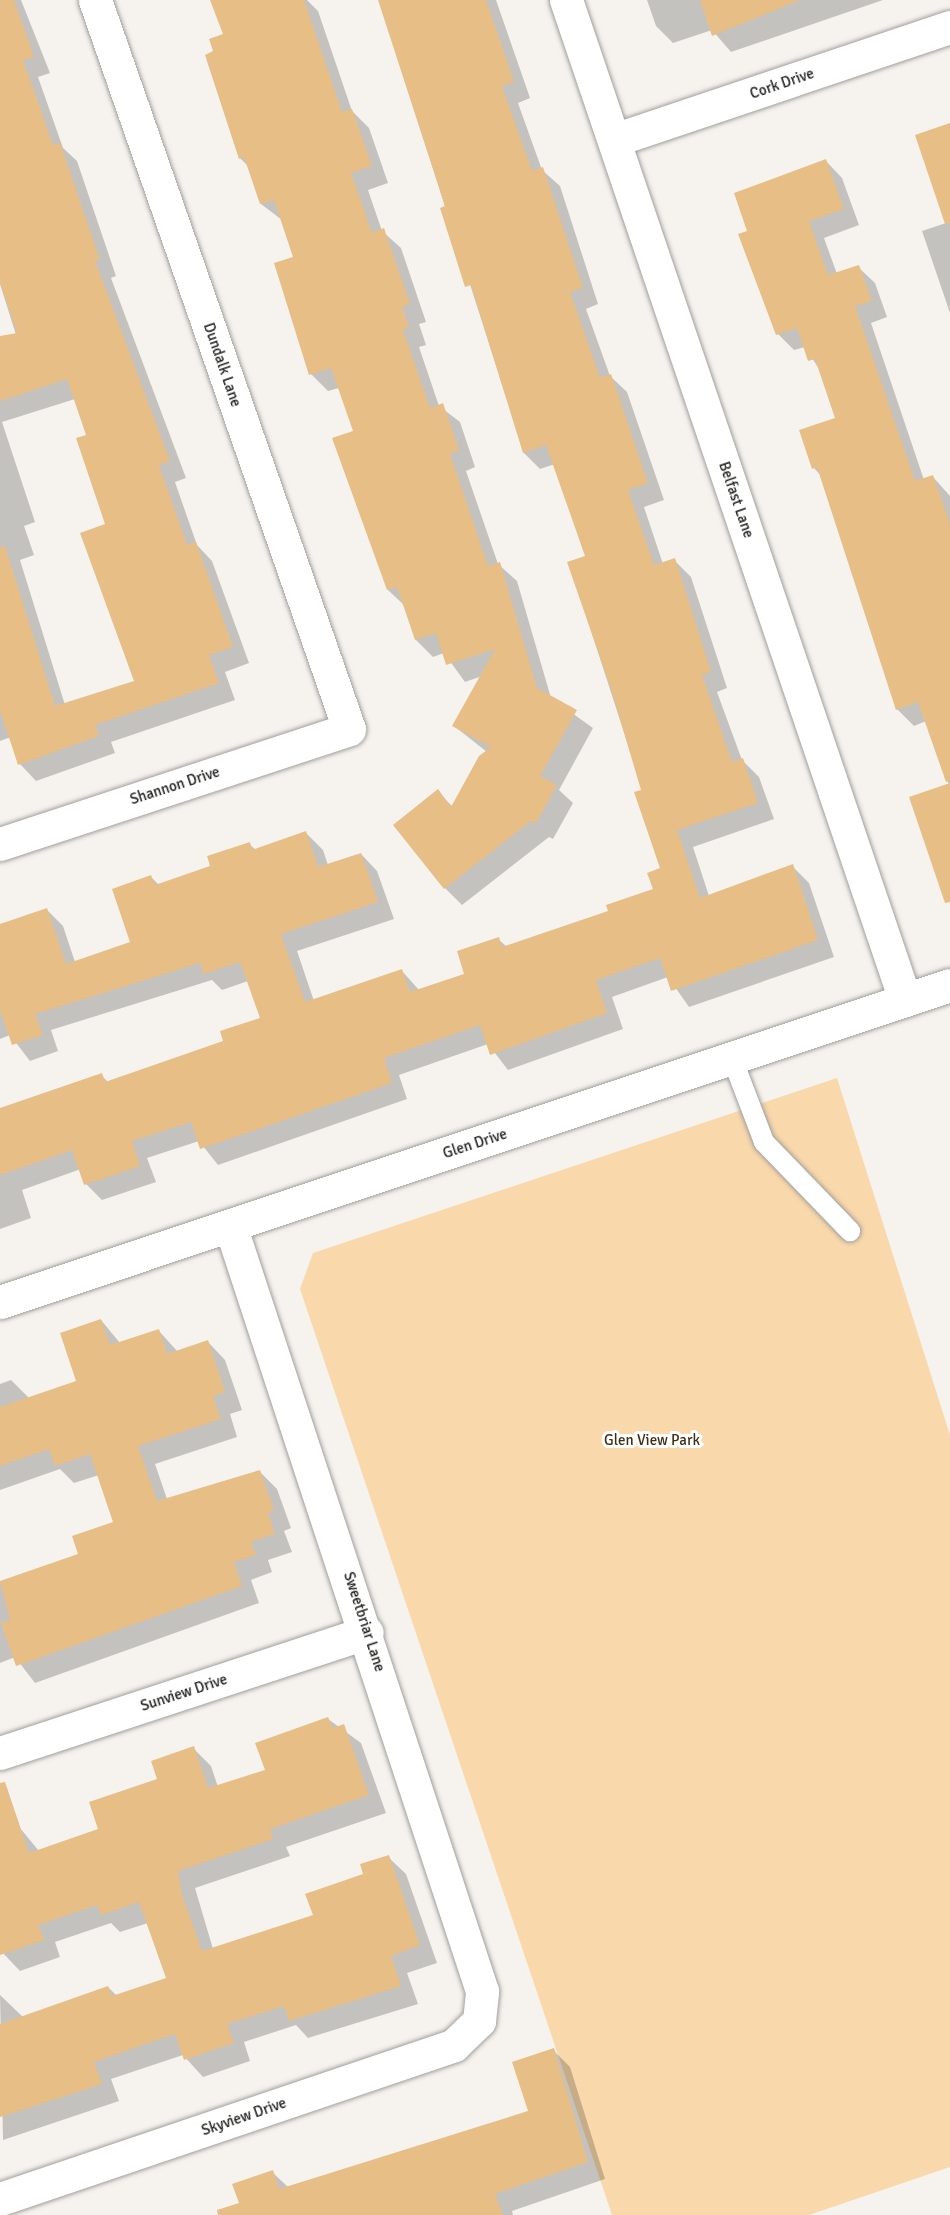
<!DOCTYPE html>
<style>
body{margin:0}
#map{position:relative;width:950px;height:2215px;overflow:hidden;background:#f6f3ef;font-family:Signika,sans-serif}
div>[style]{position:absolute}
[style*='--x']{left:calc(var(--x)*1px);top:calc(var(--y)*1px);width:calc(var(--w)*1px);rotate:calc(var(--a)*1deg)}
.green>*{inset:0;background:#f9d8ab}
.shadow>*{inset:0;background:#0003}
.building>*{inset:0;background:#e7be85}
.roads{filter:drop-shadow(0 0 2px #a29f9c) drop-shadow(0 0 2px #a29f9c)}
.lane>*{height:20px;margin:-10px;padding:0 10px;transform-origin:10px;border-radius:10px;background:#fff}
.street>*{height:33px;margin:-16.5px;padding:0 16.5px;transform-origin:16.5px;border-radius:16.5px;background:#fff}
span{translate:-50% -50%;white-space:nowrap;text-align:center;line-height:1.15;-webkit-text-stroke:6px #fff;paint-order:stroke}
.street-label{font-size:15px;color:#21201e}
.park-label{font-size:15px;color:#3f2e14}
</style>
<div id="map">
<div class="green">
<div style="clip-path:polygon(837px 1078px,950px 1435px,950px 2167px,809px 2215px,612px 2215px,300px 1289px,313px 1253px)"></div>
</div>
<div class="shadow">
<div style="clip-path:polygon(evenodd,0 0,21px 0,50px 73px,38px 77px,63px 148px,77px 161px,116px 276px,111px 278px,186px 478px,175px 482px,197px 545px,212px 561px,249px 663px,225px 672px,235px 700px,111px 742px,115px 753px,36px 781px,20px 764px,11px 737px,0 741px,0 344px,17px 338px,0 284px,0 0,75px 399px,88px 436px,136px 682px,65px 705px,20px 560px,34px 555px,24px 526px,35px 522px,2px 422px,75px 399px)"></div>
<div style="clip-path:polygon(212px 0,307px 0,318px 11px,352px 111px,369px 128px,388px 183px,368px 190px,382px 231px,401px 248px,426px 322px,419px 324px,426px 345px,419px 347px,439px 406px,460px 422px,475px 467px,466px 471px,498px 564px,517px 581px,551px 698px,593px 728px,559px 790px,573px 803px,553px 839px,549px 837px,462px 905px,445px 888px,437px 791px,453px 807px,487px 752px,454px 726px,482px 676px,465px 682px,444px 653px,433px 657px,416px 640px,405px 606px,388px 590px,355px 432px,339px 388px,328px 391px,311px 374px,295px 258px,282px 220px,261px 204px,249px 167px,240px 158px,215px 52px,225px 35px)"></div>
<div style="clip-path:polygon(379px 0,496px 0,530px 98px,518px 103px,542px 170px,560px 186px,598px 304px,586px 309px,610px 376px,627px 392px,664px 500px,644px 507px,663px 564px,674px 560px,691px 577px,727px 688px,717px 692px,742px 760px,759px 777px,774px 819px,693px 847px,709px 896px,792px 866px,809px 883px,834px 957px,689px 1007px,668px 977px,612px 997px,623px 1029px,508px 1070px,488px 1044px,399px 1075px,407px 1099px,218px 1165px,199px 1141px,147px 1158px,156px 1182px,102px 1200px,86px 1184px,81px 1169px,22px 1190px,31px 1218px,0 1229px,0 1109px,101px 1075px,108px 1082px,225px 1042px,262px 1019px,248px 981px,222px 990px,212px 980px,51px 1030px,58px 1051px,30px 1061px,10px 1035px,0 1039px,0 925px,47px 910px,63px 926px,75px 962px,132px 943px,151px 877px,159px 885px,212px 867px,249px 844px,256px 850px,306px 833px,323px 850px,328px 865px,361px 854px,377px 871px,394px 919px,297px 951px,314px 1001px,402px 971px,419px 990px,466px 975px,498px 939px,507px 947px,610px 912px,655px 890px,662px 869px,643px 791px,569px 563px,587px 557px,555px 464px,540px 469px,524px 453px)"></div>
<div style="clip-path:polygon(647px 0,883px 0,731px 52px,712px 30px,673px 43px,656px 26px)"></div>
<div style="clip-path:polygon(950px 124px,950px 313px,922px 231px,946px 223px)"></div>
<div style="clip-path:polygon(826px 161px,842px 178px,859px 225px,824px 238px,837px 274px,858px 267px,875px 283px,887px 317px,871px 323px,924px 480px,933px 477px,950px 496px,950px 880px,949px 785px,926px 721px,914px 726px,897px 709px,821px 476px,814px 468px,837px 419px,821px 372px,805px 347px,794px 350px,778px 334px,749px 232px)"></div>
<div style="clip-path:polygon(101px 1320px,120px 1343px,159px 1331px,178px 1352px,208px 1342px,225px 1360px,242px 1410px,230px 1414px,237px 1437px,155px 1464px,167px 1499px,259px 1471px,277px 1489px,291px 1528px,284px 1531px,292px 1552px,268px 1560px,272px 1572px,251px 1580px,259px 1603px,35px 1683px,15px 1657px,0 1663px,0 1582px,80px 1555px,115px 1523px,99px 1475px,74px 1483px,60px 1469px,0 1490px,0 1384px,11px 1380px,29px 1398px,78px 1382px)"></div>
<div style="clip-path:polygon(328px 1719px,361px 1743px,386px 1813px,286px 1847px,290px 1856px,195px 1888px,213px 1949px,315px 1916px,388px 1857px,406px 1874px,437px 1963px,407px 1973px,418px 2004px,308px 2038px,296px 2025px,244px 2042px,250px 2061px,203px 2077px,183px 2055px,111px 2079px,119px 2101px,3px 2140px,0 1995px,23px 2017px,108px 1987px,117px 1996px,168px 1979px,148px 1923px,120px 1932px,111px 1923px,55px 1942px,60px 1957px,20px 1971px,0 1950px,0 1835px,20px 1828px,39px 1851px,100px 1830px,193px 1748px,211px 1766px,218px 1787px,267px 1771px)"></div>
<div style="clip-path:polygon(553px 2050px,570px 2067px,605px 2179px,512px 2211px,513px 2215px,245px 2215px,272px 2172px,288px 2187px,530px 2112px)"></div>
</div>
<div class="building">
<div style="clip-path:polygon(0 0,14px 0,34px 57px,23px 60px,53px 145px,60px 143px,100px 260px,95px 261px,170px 461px,159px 465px,187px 545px,196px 542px,233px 647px,209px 655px,219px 683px,95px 725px,99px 736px,18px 765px,0 710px,0 547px,5px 546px,55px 706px,134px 681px,80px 533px,105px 524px,76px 438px,86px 435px,67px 379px,0 401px,0 336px,17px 333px,0 283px)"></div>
<div style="clip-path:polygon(210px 0,304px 0,342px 112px,352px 109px,372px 166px,351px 173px,372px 233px,384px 228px,410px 304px,402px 307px,409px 327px,403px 330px,430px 408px,443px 403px,459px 450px,450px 454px,488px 566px,500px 562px,537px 688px,577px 710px,540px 776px,557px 785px,536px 823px,531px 821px,444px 889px,393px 825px,438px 789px,451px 807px,479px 756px,491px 747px,452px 726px,495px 649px,446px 665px,436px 633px,415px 640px,397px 587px,387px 590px,332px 438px,353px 431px,331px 368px,309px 375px,274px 263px,293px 257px,274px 200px,260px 204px,244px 157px,239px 159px,205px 55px,213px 51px,209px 39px,223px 34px)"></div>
<div style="clip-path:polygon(378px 0,486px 0,514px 82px,502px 86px,532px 171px,543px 167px,583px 288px,570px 292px,600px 378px,611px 374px,648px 483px,628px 490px,654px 565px,675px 558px,711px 672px,702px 675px,732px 762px,743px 758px,758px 803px,677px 830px,700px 898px,793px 864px,818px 940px,671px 991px,660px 958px,596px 980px,607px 1013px,490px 1055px,480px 1025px,384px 1058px,392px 1083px,200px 1149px,191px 1122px,132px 1141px,140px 1166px,84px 1185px,72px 1150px,0 1175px,0 1108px,102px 1073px,105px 1082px,223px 1041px,220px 1031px,260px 1018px,240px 962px,204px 974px,200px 963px,35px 1014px,43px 1035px,12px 1045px,0 1010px,0 924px,47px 908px,66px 964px,130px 942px,112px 889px,151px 875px,155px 885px,210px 866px,207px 856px,250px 842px,252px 850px,306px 831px,318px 867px,361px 853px,378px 902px,281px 934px,305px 1002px,402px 969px,410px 992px,464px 974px,457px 951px,499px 937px,502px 947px,608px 911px,606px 905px,653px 889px,647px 873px,660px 868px,634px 792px,641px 790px,612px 692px,567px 562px,585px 556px,546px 445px,523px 453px,471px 285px,465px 287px,440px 208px,445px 206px)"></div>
<div style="clip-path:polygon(700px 0,800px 0,712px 36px)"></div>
<div style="clip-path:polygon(950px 123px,950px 223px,945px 224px,915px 135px)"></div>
<div style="clip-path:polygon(826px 159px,844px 209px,809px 221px,828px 275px,859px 265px,872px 301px,855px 306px,915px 481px,933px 475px,950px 524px,950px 781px,946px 782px,918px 702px,896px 710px,817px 467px,812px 469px,799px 430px,835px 418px,815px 359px,808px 361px,797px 328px,776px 335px,738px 234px,747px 231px,734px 193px)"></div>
<div style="clip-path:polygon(950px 783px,950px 902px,945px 903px,909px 797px)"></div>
<div style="clip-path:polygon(101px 1319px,110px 1345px,159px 1329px,167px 1354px,208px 1340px,225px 1392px,213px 1396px,221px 1419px,138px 1446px,157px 1501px,260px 1470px,274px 1510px,268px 1513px,275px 1534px,251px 1542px,256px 1555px,234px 1562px,242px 1586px,16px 1666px,1px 1623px,10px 1620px,0 1581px,78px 1554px,72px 1536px,113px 1522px,90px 1454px,55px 1466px,49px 1449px,0 1466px,0 1407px,76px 1381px,60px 1333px)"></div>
<div style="clip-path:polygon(328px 1717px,333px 1728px,344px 1724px,369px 1795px,270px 1829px,273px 1839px,178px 1871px,182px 1895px,202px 1951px,313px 1915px,305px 1894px,363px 1874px,360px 1864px,389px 1855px,420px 1945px,391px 1956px,401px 1986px,289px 2021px,284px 2006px,227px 2024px,234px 2043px,184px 2060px,175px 2034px,94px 2062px,102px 2084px,0 2117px,0 2024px,108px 1986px,112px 1996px,166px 1978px,139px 1902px,101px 1915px,97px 1905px,38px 1925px,44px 1940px,0 1955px,0 1783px,5px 1782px,29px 1853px,98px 1829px,89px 1802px,157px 1779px,151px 1761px,194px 1746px,208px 1788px,265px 1770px,255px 1743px)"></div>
<div style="clip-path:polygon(554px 2048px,588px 2162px,495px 2194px,503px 2215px,218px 2215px,217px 2210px,239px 2203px,232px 2184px,273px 2170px,279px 2189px,528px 2111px,512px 2062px)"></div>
</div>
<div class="roads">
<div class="lane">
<div style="--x:732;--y:1058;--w:90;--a:69.1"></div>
<div style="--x:764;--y:1142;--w:124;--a:46"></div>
</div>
<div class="street">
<div style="--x:566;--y:0;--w:1056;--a:71.27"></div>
<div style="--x:614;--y:140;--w:354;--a:-18.6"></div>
<div style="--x:0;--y:844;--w:367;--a:-18.2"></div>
<div style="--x:349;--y:729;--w:772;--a:-109.21"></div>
<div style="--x:0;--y:1302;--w:1001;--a:-18.45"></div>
<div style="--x:0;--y:1753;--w:386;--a:-18.2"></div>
<div style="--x:0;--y:2199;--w:479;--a:-18.7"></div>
<div style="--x:454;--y:2045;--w:35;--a:-44"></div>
<div style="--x:479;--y:2021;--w:30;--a:-84"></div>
<div style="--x:482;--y:1991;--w:806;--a:-108.21"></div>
</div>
</div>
<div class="street-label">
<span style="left:782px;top:84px;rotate:-19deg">Cork Drive</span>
<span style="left:222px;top:365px;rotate:71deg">Dundalk Lane</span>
<span style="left:736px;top:500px;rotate:71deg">Belfast Lane</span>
<span style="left:175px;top:786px;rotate:-18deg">Shannon Drive</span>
<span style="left:475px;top:1144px;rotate:-18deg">Glen Drive</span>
<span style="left:364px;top:1622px;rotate:72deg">Sweetbriar Lane</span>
<span style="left:184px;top:1693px;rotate:-18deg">Sunview Drive</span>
<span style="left:244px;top:2117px;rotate:-19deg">Skyview Drive</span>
</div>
<div class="park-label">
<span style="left:652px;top:1441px">Glen View Park</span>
</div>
</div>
